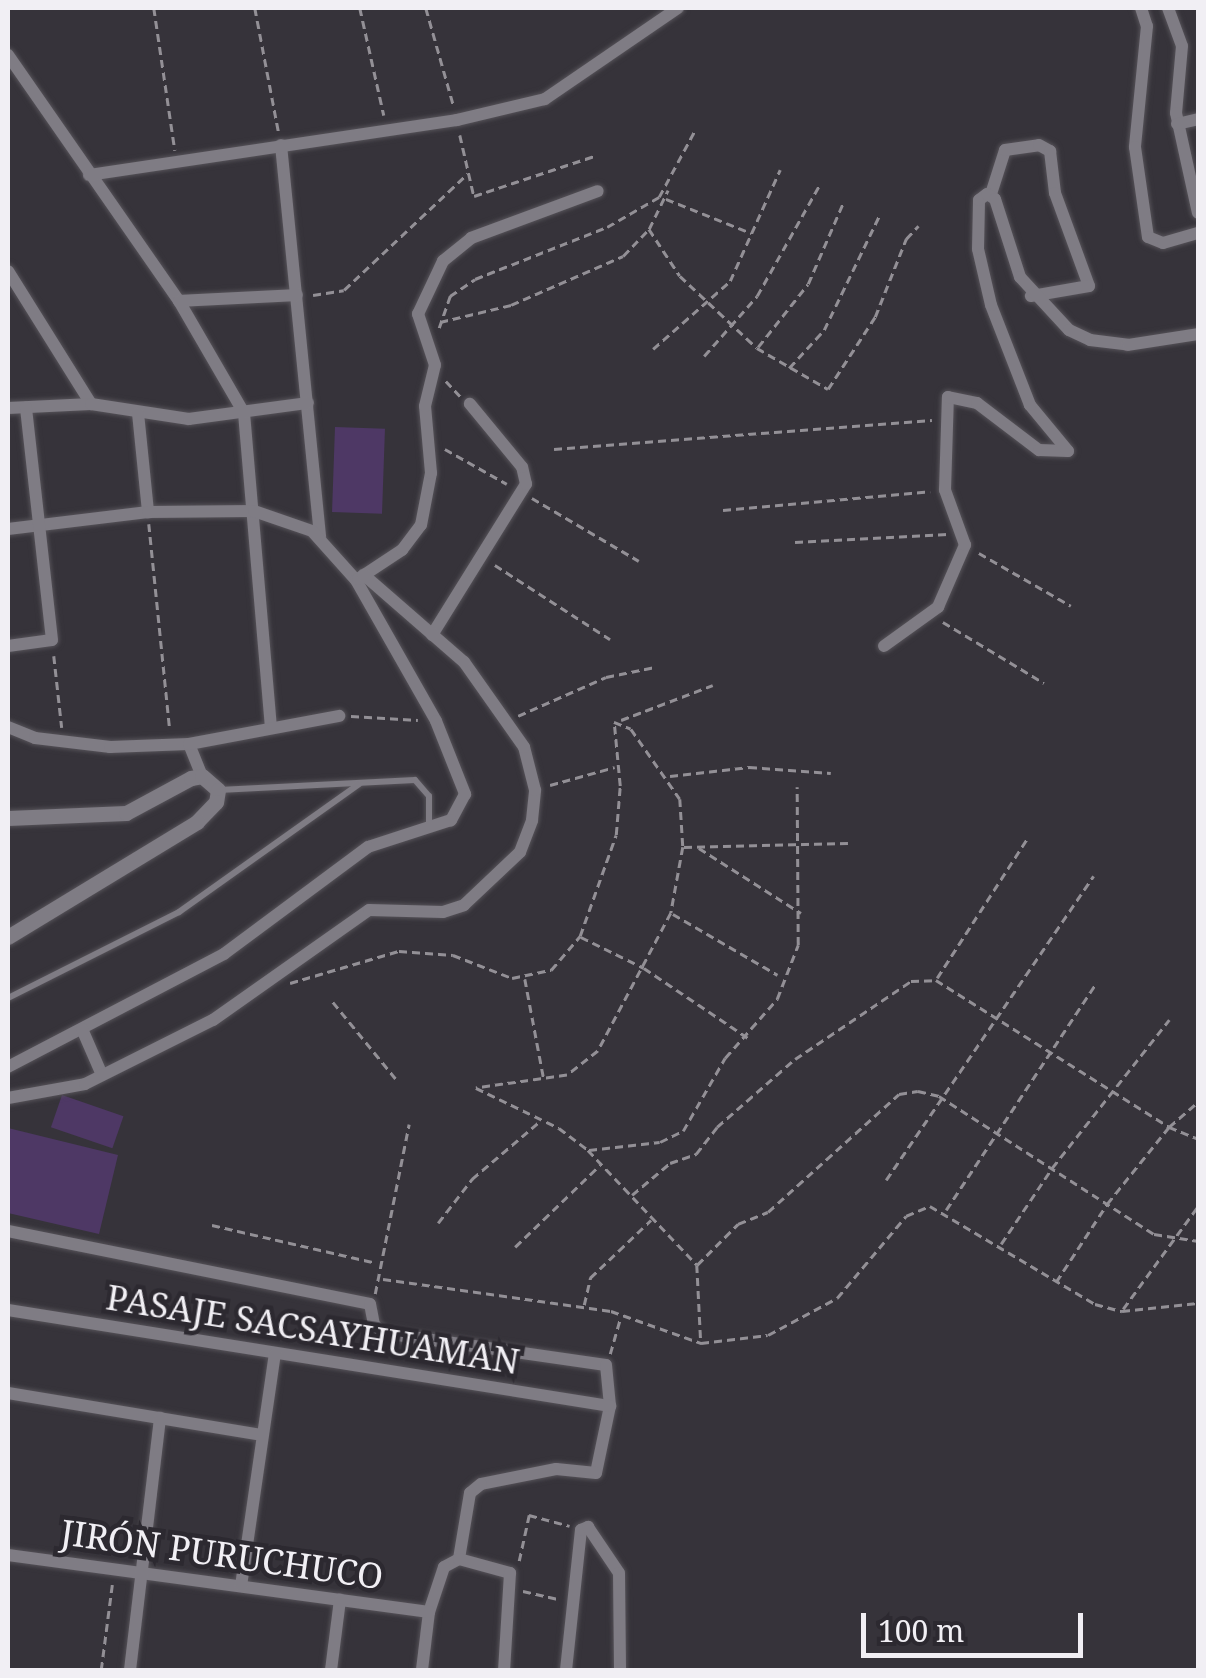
<!DOCTYPE html>
<meta charset="utf-8">
<style>
body{margin:0}
#map{position:relative;width:1206px;height:1678px;overflow:hidden;background:#36333a;font-family:"Noto Serif",serif}
div>[style]{position:absolute}
[style*='--x']{left:calc(var(--x)*1px);top:calc(var(--y)*1px);width:calc(var(--w)*1px);rotate:calc(var(--a)*1deg)}
.green>*{inset:0;background:#4e3865;transform-origin:0 0}
.path>*{height:2.5px;margin-top:-1.25px;transform-origin:0;background:repeating-linear-gradient(90deg,#939096 0 8px,transparent 0 13px)}
.roads{filter:drop-shadow(0 0 2px #555258) drop-shadow(0 0 2px #555258)}
.service>*{height:6px;margin:-3px;padding:0 3px;transform-origin:3px;border-radius:3px;background:#7f7c84}
.minor>*{height:12px;margin:-6px;padding:0 6px;transform-origin:6px;border-radius:6px;background:#7f7c84}
.tertiary>*{height:15px;margin:-7.5px;padding:0 7.5px;transform-origin:7.5px;border-radius:7.5px;background:#7f7c84}
span{translate:-50% -50%;white-space:nowrap;text-align:center;line-height:1.15;-webkit-text-stroke:9px #2c2930;paint-order:stroke}
.street-label{font-size:35px;color:#f1eff4}
.frame{position:absolute;inset:0;border:10px solid #f1eff4;pointer-events:none}
.scale{position:absolute;left:861px;top:1613px;width:222px;height:45px;box-sizing:border-box;border:5px solid #f1eff4;border-top:0;padding-left:12px;font-size:30px;line-height:35px;white-space:nowrap;color:#f1eff4;-webkit-text-stroke:8px #2c2930;paint-order:stroke}
</style>
<div id="map">
<div class="green">
<div style="left:335px;top:427px;width:50px;height:85px;rotate:2deg"></div>
<div style="left:62px;top:1095px;width:65px;height:34px;rotate:19deg"></div>
<div style="clip-path:polygon(8px 1128px,118px 1155px,99px 1234px,8px 1213px)"></div>
</div>
<div class="path">
<div style="--x:154;--y:8;--w:144;--a:81.6"></div>
<div style="--x:255;--y:8;--w:128;--a:79.2"></div>
<div style="--x:360;--y:8;--w:110;--a:77.4"></div>
<div style="--x:426;--y:8;--w:103;--a:74.2"></div>
<div style="--x:460;--y:135;--w:63;--a:77.1"></div>
<div style="--x:474;--y:196;--w:126;--a:-18.4"></div>
<div style="--x:666;--y:199;--w:92;--a:21.8"></div>
<div style="--x:649;--y:229;--w:56;--a:56.6"></div>
<div style="--x:680;--y:276;--w:105;--a:43.1"></div>
<div style="--x:757;--y:348;--w:82;--a:30"></div>
<div style="--x:828;--y:389;--w:86;--a:-56.9"></div>
<div style="--x:875;--y:317;--w:84;--a:-68.3"></div>
<div style="--x:906;--y:239;--w:18;--a:-47"></div>
<div style="--x:313;--y:295;--w:31;--a:-9"></div>
<div style="--x:344;--y:290;--w:170;--a:-43.3"></div>
<div style="--x:440;--y:322;--w:73;--a:-13.5"></div>
<div style="--x:511;--y:305;--w:122;--a:-23.6"></div>
<div style="--x:623;--y:256;--w:37;--a:-46"></div>
<div style="--x:649;--y:229;--w:43;--a:-64"></div>
<div style="--x:439;--y:328;--w:34;--a:-71"></div>
<div style="--x:450;--y:296;--w:30;--a:-34"></div>
<div style="--x:475;--y:279;--w:142;--a:-21.5"></div>
<div style="--x:607;--y:227;--w:60;--a:-30"></div>
<div style="--x:659;--y:197;--w:74;--a:-61.7"></div>
<div style="--x:758;--y:347;--w:80;--a:-51.6"></div>
<div style="--x:808;--y:284;--w:90;--a:-66.6"></div>
<div style="--x:653;--y:349;--w:103;--a:-41.4"></div>
<div style="--x:730;--y:281;--w:122;--a:-65.8"></div>
<div style="--x:704;--y:356;--w:80;--a:-48.5"></div>
<div style="--x:757;--y:296;--w:126;--a:-60.6"></div>
<div style="--x:789;--y:368;--w:52;--a:-47.4"></div>
<div style="--x:824;--y:330;--w:127;--a:-64.2"></div>
<div style="--x:446;--y:381;--w:22;--a:47"></div>
<div style="--x:445;--y:449;--w:71;--a:29.4"></div>
<div style="--x:554;--y:449;--w:379;--a:-4.4"></div>
<div style="--x:532;--y:498;--w:124;--a:30.5"></div>
<div style="--x:723;--y:510;--w:208;--a:-5.2"></div>
<div style="--x:149;--y:524;--w:207;--a:84.2"></div>
<div style="--x:795;--y:542;--w:153;--a:-3"></div>
<div style="--x:979;--y:553;--w:106;--a:29.9"></div>
<div style="--x:495;--y:565;--w:137;--a:32.8"></div>
<div style="--x:943;--y:622;--w:118;--a:31.1"></div>
<div style="--x:54;--y:656;--w:72;--a:83.7"></div>
<div style="--x:351;--y:716;--w:67;--a:3.4"></div>
<div style="--x:518;--y:716;--w:96;--a:-23.9"></div>
<div style="--x:606;--y:677;--w:50;--a:-11.5"></div>
<div style="--x:621;--y:720;--w:98;--a:-20.8"></div>
<div style="--x:670;--y:776;--w:80;--a:-6.5"></div>
<div style="--x:749;--y:767;--w:82;--a:4.2"></div>
<div style="--x:550;--y:785;--w:67;--a:-15.5"></div>
<div style="--x:684;--y:847;--w:164;--a:-1.4"></div>
<div style="--x:699;--y:848;--w:121;--a:32.5"></div>
<div style="--x:673;--y:914;--w:121;--a:30.2"></div>
<div style="--x:581;--y:937;--w:70;--a:26.2"></div>
<div style="--x:644;--y:968;--w:125;--a:33.9"></div>
<div style="--x:937;--y:978;--w:166;--a:-57.1"></div>
<div style="--x:525;--y:979;--w:103;--a:79.3"></div>
<div style="--x:290;--y:983;--w:114;--a:-16.4"></div>
<div style="--x:399;--y:951;--w:54;--a:4.2"></div>
<div style="--x:453;--y:955;--w:63;--a:21.3"></div>
<div style="--x:512;--y:978;--w:40;--a:-12"></div>
<div style="--x:551;--y:970;--w:45;--a:-49.5"></div>
<div style="--x:580;--y:936;--w:107;--a:-70.4"></div>
<div style="--x:616;--y:835;--w:49;--a:-85.3"></div>
<div style="--x:620;--y:786;--w:64;--a:-95.4"></div>
<div style="--x:614;--y:722;--w:18;--a:22"></div>
<div style="--x:631;--y:729;--w:85;--a:55"></div>
<div style="--x:680;--y:799;--w:48;--a:86.4"></div>
<div style="--x:683;--y:847;--w:67;--a:100.3"></div>
<div style="--x:671;--y:913;--w:156;--a:117.9"></div>
<div style="--x:598;--y:1051;--w:39;--a:142"></div>
<div style="--x:567;--y:1075;--w:92;--a:171.9"></div>
<div style="--x:476;--y:1088;--w:92;--a:25.7"></div>
<div style="--x:559;--y:1128;--w:36;--a:37"></div>
<div style="--x:588;--y:1150;--w:158;--a:46.5"></div>
<div style="--x:697;--y:1265;--w:78;--a:87.1"></div>
<div style="--x:333;--y:1002;--w:99;--a:50.7"></div>
<div style="--x:589;--y:1150;--w:71;--a:-6.4"></div>
<div style="--x:660;--y:1142;--w:25;--a:-26"></div>
<div style="--x:683;--y:1131;--w:84;--a:-60.1"></div>
<div style="--x:725;--y:1058;--w:79;--a:-48.6"></div>
<div style="--x:777;--y:999;--w:58;--a:-68.7"></div>
<div style="--x:798;--y:945;--w:158;--a:-90.4"></div>
<div style="--x:886;--y:1180;--w:368;--a:-55.7"></div>
<div style="--x:632;--y:1195;--w:50;--a:-40.1"></div>
<div style="--x:670;--y:1163;--w:28;--a:-19"></div>
<div style="--x:696;--y:1154;--w:34;--a:-52"></div>
<div style="--x:717;--y:1127;--w:103;--a:-41.1"></div>
<div style="--x:795;--y:1059;--w:140;--a:-33.9"></div>
<div style="--x:911;--y:981;--w:25;--a:-2"></div>
<div style="--x:936;--y:980;--w:275;--a:32.2"></div>
<div style="--x:1169;--y:1127;--w:31;--a:22"></div>
<div style="--x:946;--y:1210;--w:273;--a:-56.5"></div>
<div style="--x:438;--y:1223;--w:56;--a:-52.3"></div>
<div style="--x:472;--y:1179;--w:88;--a:-40.4"></div>
<div style="--x:212;--y:1225;--w:168;--a:13"></div>
<div style="--x:1001;--y:1244;--w:92;--a:-56.1"></div>
<div style="--x:1052;--y:1168;--w:189;--a:-51.7"></div>
<div style="--x:515;--y:1247;--w:118;--a:-44"></div>
<div style="--x:697;--y:1265;--w:58;--a:-45"></div>
<div style="--x:738;--y:1224;--w:32;--a:-22"></div>
<div style="--x:768;--y:1212;--w:176;--a:-42"></div>
<div style="--x:899;--y:1094;--w:19;--a:-9"></div>
<div style="--x:918;--y:1091;--w:22;--a:13"></div>
<div style="--x:939;--y:1096;--w:255;--a:32.7"></div>
<div style="--x:1154;--y:1234;--w:45;--a:9"></div>
<div style="--x:383;--y:1279;--w:230;--a:8"></div>
<div style="--x:611;--y:1311;--w:96;--a:19.6"></div>
<div style="--x:701;--y:1343;--w:67;--a:-6.8"></div>
<div style="--x:768;--y:1335;--w:78;--a:-28.2"></div>
<div style="--x:837;--y:1298;--w:107;--a:-49.9"></div>
<div style="--x:906;--y:1216;--w:26;--a:-23"></div>
<div style="--x:930;--y:1206;--w:192;--a:30.7"></div>
<div style="--x:1095;--y:1304;--w:28;--a:15"></div>
<div style="--x:1122;--y:1311;--w:76;--a:-6"></div>
<div style="--x:1056;--y:1282;--w:93;--a:-56.8"></div>
<div style="--x:1107;--y:1204;--w:99;--a:-51.2"></div>
<div style="--x:1169;--y:1127;--w:38;--a:-41"></div>
<div style="--x:375;--y:1294;--w:173;--a:-78.7"></div>
<div style="--x:584;--y:1305;--w:28;--a:-77"></div>
<div style="--x:590;--y:1278;--w:84;--a:-43.6"></div>
<div style="--x:1123;--y:1309;--w:127;--a:-53.9"></div>
<div style="--x:610;--y:1354;--w:37;--a:-74"></div>
<div style="--x:519;--y:1561;--w:47;--a:-77.7"></div>
<div style="--x:529;--y:1515;--w:42;--a:15"></div>
<div style="--x:523;--y:1591;--w:37;--a:13"></div>
<div style="--x:101;--y:1670;--w:86;--a:-82.6"></div>
</div>
<div class="roads">
<div class="service">
<div style="--x:219;--y:790;--w:196;--a:-2.9"></div>
<div style="--x:415;--y:780;--w:21;--a:49"></div>
<div style="--x:429;--y:796;--w:28;--a:90"></div>
<div style="--x:8;--y:998;--w:191;--a:-26.7"></div>
<div style="--x:179;--y:912;--w:221;--a:-35.4"></div>
</div>
<div class="minor">
<div style="--x:1141;--y:8;--w:19;--a:72"></div>
<div style="--x:1147;--y:26;--w:122;--a:95.7"></div>
<div style="--x:1135;--y:147;--w:91;--a:81.8"></div>
<div style="--x:1148;--y:237;--w:16;--a:22"></div>
<div style="--x:1163;--y:243;--w:36;--a:-16"></div>
<div style="--x:1168;--y:8;--w:40;--a:69.8"></div>
<div style="--x:1182;--y:46;--w:67;--a:95.1"></div>
<div style="--x:1176;--y:113;--w:102;--a:77.6"></div>
<div style="--x:8;--y:55;--w:300;--a:55.2"></div>
<div style="--x:179;--y:301;--w:129;--a:59.9"></div>
<div style="--x:244;--y:413;--w:313;--a:85.1"></div>
<div style="--x:1177;--y:124;--w:22;--a:-13"></div>
<div style="--x:281;--y:145;--w:394;--a:84.3"></div>
<div style="--x:89;--y:175;--w:372;--a:-8.5"></div>
<div style="--x:457;--y:120;--w:90;--a:-13.4"></div>
<div style="--x:545;--y:99;--w:161;--a:-34.4"></div>
<div style="--x:991;--y:194;--w:46;--a:-72.3"></div>
<div style="--x:1005;--y:150;--w:34;--a:-8"></div>
<div style="--x:1039;--y:145;--w:13;--a:29"></div>
<div style="--x:1050;--y:151;--w:42;--a:83.2"></div>
<div style="--x:1055;--y:193;--w:99;--a:69.9"></div>
<div style="--x:1089;--y:286;--w:59;--a:170.2"></div>
<div style="--x:8;--y:271;--w:157;--a:58"></div>
<div style="--x:179;--y:301;--w:118;--a:-2.9"></div>
<div style="--x:8;--y:408;--w:83;--a:-2.8"></div>
<div style="--x:91;--y:404;--w:99;--a:8.7"></div>
<div style="--x:189;--y:419;--w:120;--a:-7.7"></div>
<div style="--x:138;--y:413;--w:100;--a:84.2"></div>
<div style="--x:8;--y:529;--w:141;--a:-6.9"></div>
<div style="--x:148;--y:512;--w:106;--a:-0.5"></div>
<div style="--x:254;--y:511;--w:61;--a:19"></div>
<div style="--x:312;--y:531;--w:66;--a:48.1"></div>
<div style="--x:356;--y:580;--w:162;--a:60.4"></div>
<div style="--x:436;--y:721;--w:79;--a:68.3"></div>
<div style="--x:465;--y:794;--w:30;--a:118"></div>
<div style="--x:451;--y:820;--w:87;--a:162"></div>
<div style="--x:368;--y:847;--w:179;--a:143.4"></div>
<div style="--x:224;--y:954;--w:244;--a:152.4"></div>
<div style="--x:358;--y:579;--w:53;--a:-33.4"></div>
<div style="--x:402;--y:550;--w:31;--a:-53"></div>
<div style="--x:421;--y:525;--w:53;--a:-79.1"></div>
<div style="--x:431;--y:473;--w:67;--a:-95.1"></div>
<div style="--x:425;--y:406;--w:42;--a:-76.3"></div>
<div style="--x:435;--y:365;--w:54;--a:-108.4"></div>
<div style="--x:418;--y:314;--w:59;--a:-64.7"></div>
<div style="--x:443;--y:261;--w:36;--a:-39"></div>
<div style="--x:471;--y:238;--w:135;--a:-20.3"></div>
<div style="--x:432;--y:635;--w:178;--a:-58.1"></div>
<div style="--x:526;--y:484;--w:17;--a:-103"></div>
<div style="--x:522;--y:467;--w:82;--a:-129.5"></div>
<div style="--x:8;--y:646;--w:44;--a:-7.8"></div>
<div style="--x:52;--y:640;--w:234;--a:-96.4"></div>
<div style="--x:884;--y:646;--w:67;--a:-35.8"></div>
<div style="--x:938;--y:607;--w:68;--a:-66.5"></div>
<div style="--x:965;--y:545;--w:59;--a:-110"></div>
<div style="--x:945;--y:490;--w:93;--a:-88.2"></div>
<div style="--x:948;--y:397;--w:30;--a:12"></div>
<div style="--x:977;--y:403;--w:78;--a:37.2"></div>
<div style="--x:1039;--y:450;--w:29;--a:2"></div>
<div style="--x:1068;--y:451;--w:60;--a:-129.6"></div>
<div style="--x:1030;--y:405;--w:107;--a:-111.3"></div>
<div style="--x:991;--y:305;--w:57;--a:-103.1"></div>
<div style="--x:978;--y:249;--w:49;--a:-88.8"></div>
<div style="--x:979;--y:200;--w:10;--a:-37"></div>
<div style="--x:987;--y:194;--w:9;--a:32"></div>
<div style="--x:995;--y:199;--w:82;--a:72.2"></div>
<div style="--x:1020;--y:277;--w:72;--a:47.2"></div>
<div style="--x:1069;--y:330;--w:23;--a:25"></div>
<div style="--x:1090;--y:340;--w:38;--a:7"></div>
<div style="--x:1128;--y:345;--w:71;--a:-8.9"></div>
<div style="--x:8;--y:727;--w:29;--a:22"></div>
<div style="--x:35;--y:738;--w:76;--a:6.8"></div>
<div style="--x:110;--y:747;--w:79;--a:-2.2"></div>
<div style="--x:189;--y:744;--w:35;--a:68"></div>
<div style="--x:189;--y:744;--w:153;--a:-10.6"></div>
<div style="--x:82;--y:1029;--w:50;--a:66.5"></div>
<div style="--x:8;--y:1098;--w:78;--a:-10.3"></div>
<div style="--x:85;--y:1084;--w:143;--a:-26.6"></div>
<div style="--x:213;--y:1020;--w:191;--a:-35.2"></div>
<div style="--x:369;--y:910;--w:74;--a:1.5"></div>
<div style="--x:443;--y:912;--w:22;--a:-18"></div>
<div style="--x:464;--y:905;--w:77;--a:-43.4"></div>
<div style="--x:520;--y:852;--w:34;--a:-69"></div>
<div style="--x:532;--y:820;--w:30;--a:-84"></div>
<div style="--x:535;--y:790;--w:44;--a:-104.3"></div>
<div style="--x:524;--y:747;--w:104;--a:-125.2"></div>
<div style="--x:464;--y:662;--w:133;--a:-139"></div>
<div style="--x:8;--y:1231;--w:369;--a:11.4"></div>
<div style="--x:370;--y:1304;--w:21;--a:79"></div>
<div style="--x:374;--y:1325;--w:13;--a:39"></div>
<div style="--x:384;--y:1333;--w:224;--a:8.2"></div>
<div style="--x:606;--y:1365;--w:41;--a:84.4"></div>
<div style="--x:610;--y:1406;--w:68;--a:101.8"></div>
<div style="--x:596;--y:1473;--w:40;--a:-174.3"></div>
<div style="--x:556;--y:1469;--w:76;--a:168.7"></div>
<div style="--x:481;--y:1484;--w:14;--a:141"></div>
<div style="--x:470;--y:1493;--w:67;--a:99.5"></div>
<div style="--x:459;--y:1559;--w:17;--a:152"></div>
<div style="--x:444;--y:1567;--w:47;--a:108.4"></div>
<div style="--x:429;--y:1612;--w:58;--a:96.9"></div>
<div style="--x:8;--y:1310;--w:610;--a:9.06"></div>
<div style="--x:8;--y:1393;--w:258;--a:9.4"></div>
<div style="--x:8;--y:1555;--w:425;--a:7.7"></div>
<div style="--x:459;--y:1559;--w:53;--a:15.4"></div>
<div style="--x:510;--y:1573;--w:97;--a:93.5"></div>
<div style="--x:241;--y:1586;--w:234;--a:-81.7"></div>
<div style="--x:130;--y:1670;--w:254;--a:-83.2"></div>
<div style="--x:331;--y:1670;--w:71;--a:-82.7"></div>
<div style="--x:566;--y:1670;--w:141;--a:-83.9"></div>
<div style="--x:581;--y:1530;--w:8;--a:-23"></div>
<div style="--x:588;--y:1527;--w:55;--a:56"></div>
<div style="--x:619;--y:1573;--w:97;--a:89.4"></div>
</div>
<div class="tertiary">
<div style="--x:8;--y:818;--w:118;--a:-2.4"></div>
<div style="--x:126;--y:813;--w:74;--a:-28.3"></div>
<div style="--x:191;--y:778;--w:11;--a:-10"></div>
<div style="--x:202;--y:776;--w:21;--a:41"></div>
<div style="--x:218;--y:790;--w:12;--a:99"></div>
<div style="--x:216;--y:802;--w:28;--a:134"></div>
<div style="--x:197;--y:822;--w:221;--a:148.7"></div>
</div>
</div>
<div class="street-label">
<span style="left:313px;top:1329px;rotate:9deg">PASAJE SACSAYHUAMAN</span>
<span style="left:222px;top:1554px;rotate:8deg">JIRÓN PURUCHUCO</span>
</div>
<div class="frame"></div>
<div class="scale">100 m</div>
</div>
